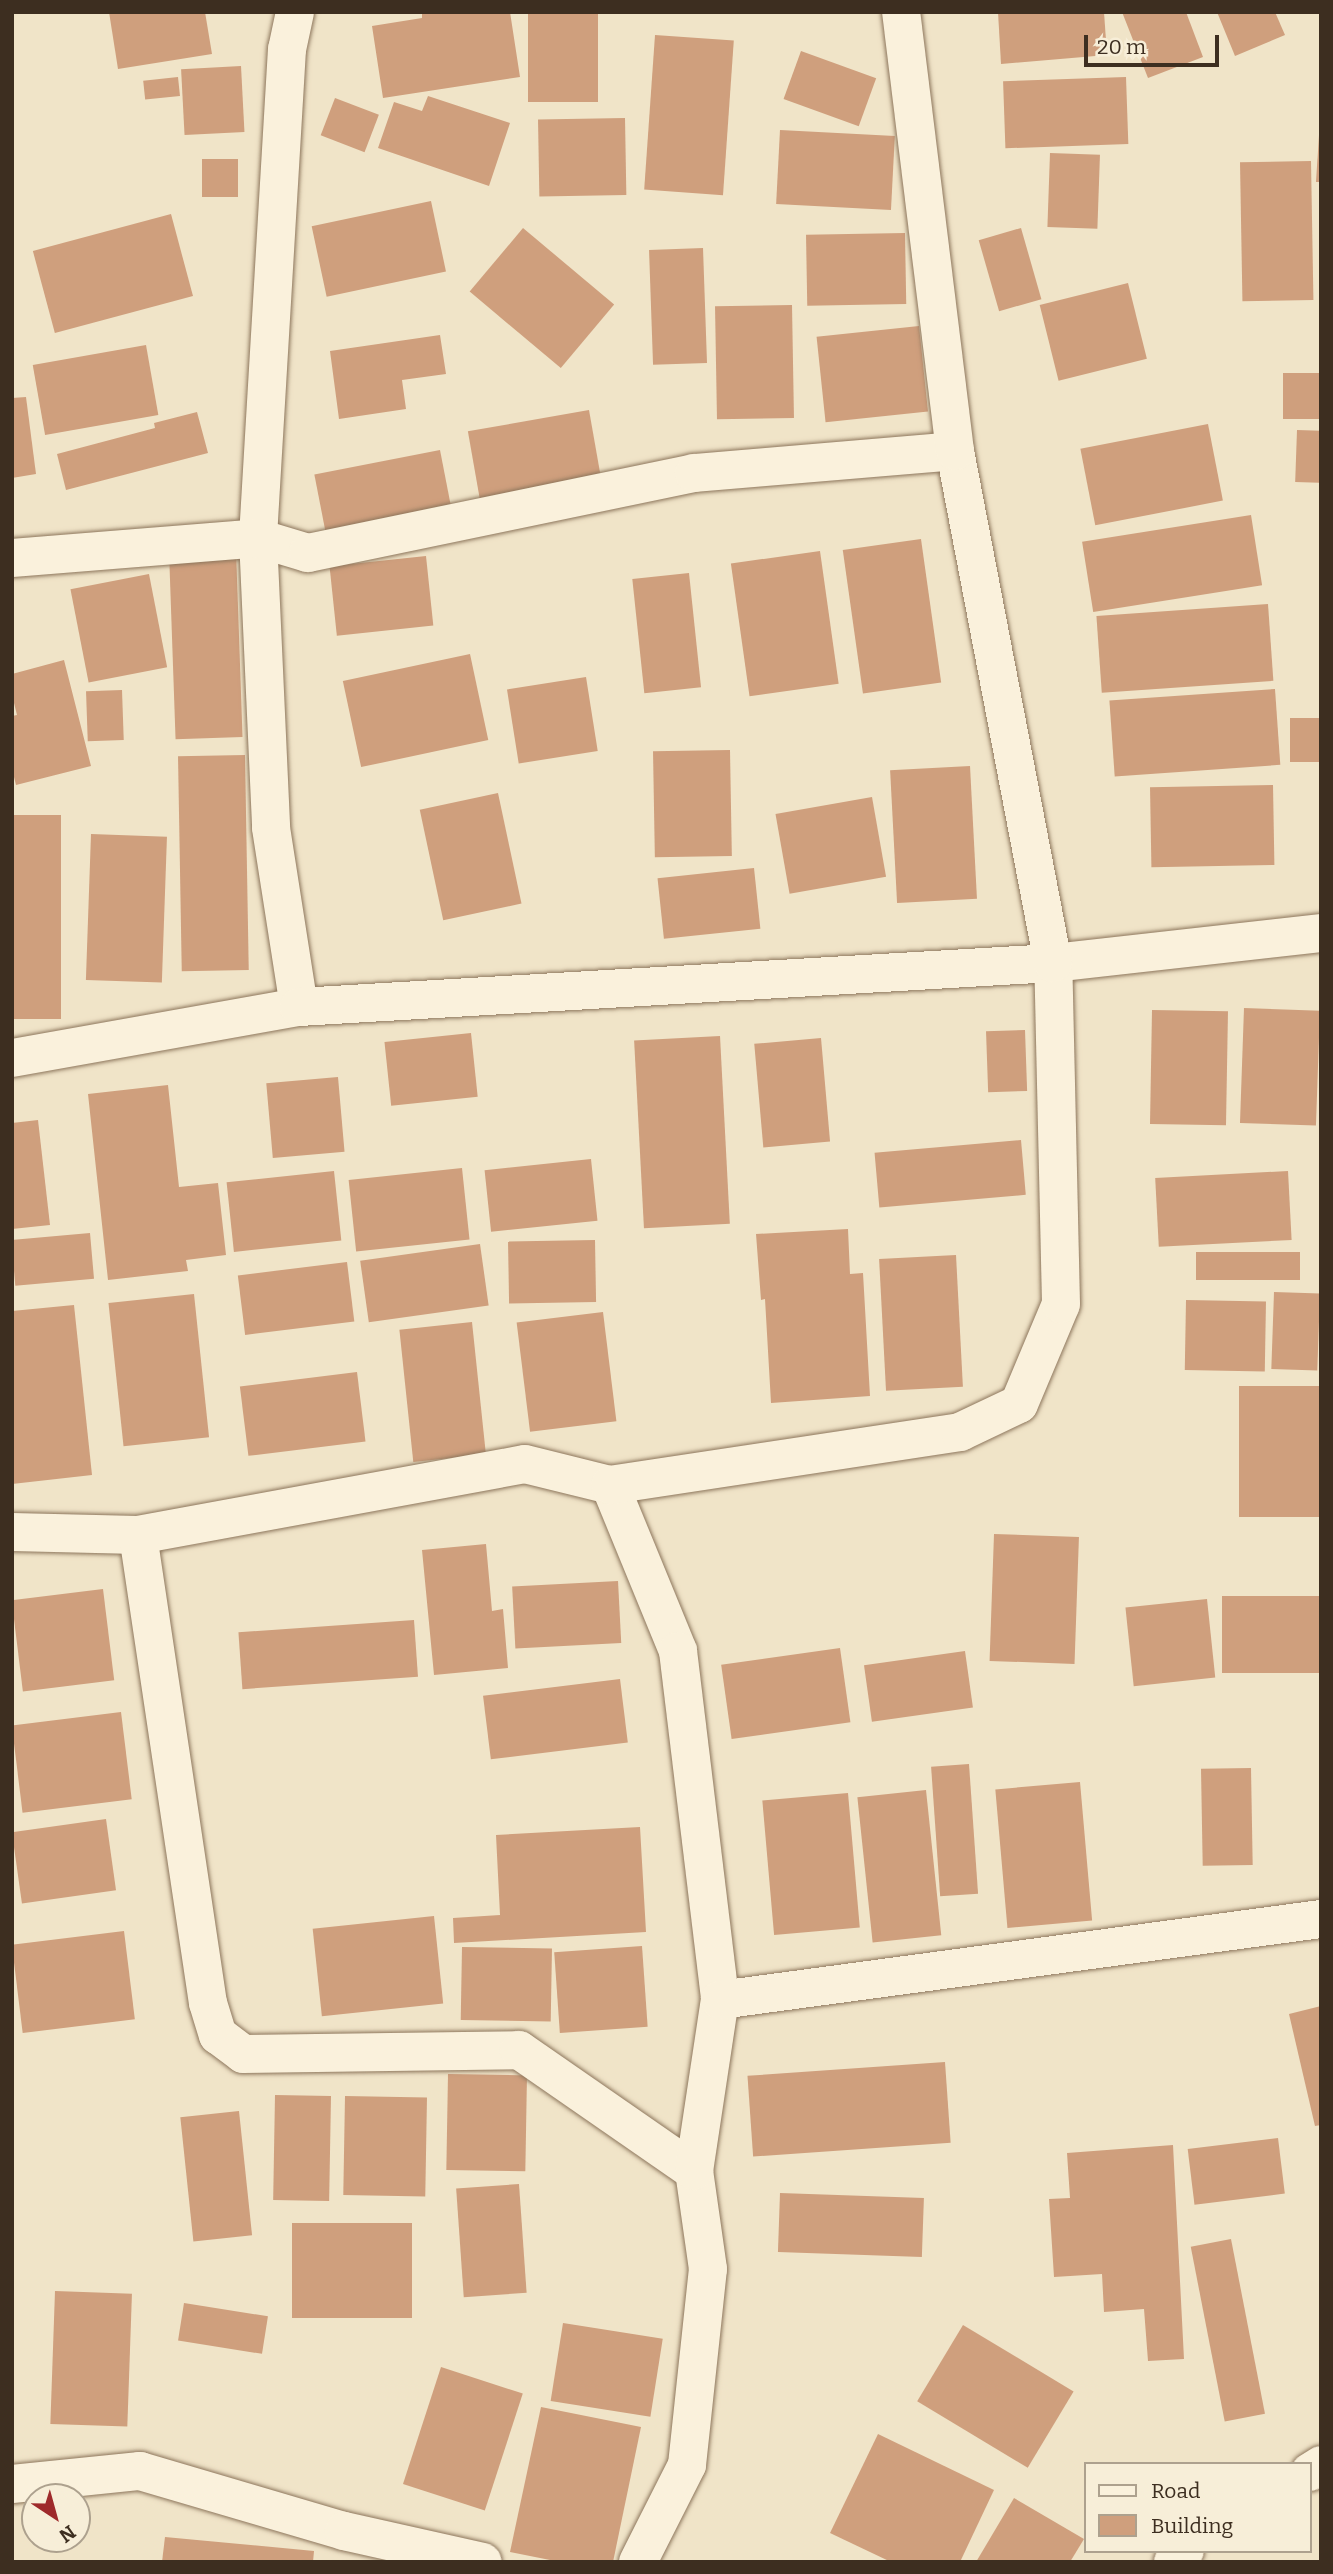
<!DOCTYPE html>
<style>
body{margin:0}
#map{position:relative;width:1333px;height:2574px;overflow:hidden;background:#f0e4c8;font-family:Bitter,serif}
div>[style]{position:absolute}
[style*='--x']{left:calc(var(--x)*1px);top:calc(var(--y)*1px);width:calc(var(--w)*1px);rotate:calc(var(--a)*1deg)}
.building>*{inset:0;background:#cf9f7d;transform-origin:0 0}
.roads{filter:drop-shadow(0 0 2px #8d765c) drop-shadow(0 0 2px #8d765c)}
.minor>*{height:38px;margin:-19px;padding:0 19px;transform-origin:19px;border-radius:19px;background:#faf1dc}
span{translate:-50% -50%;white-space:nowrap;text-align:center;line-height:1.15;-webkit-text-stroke:5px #f7eed8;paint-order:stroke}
.frame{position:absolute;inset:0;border:14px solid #3d2e20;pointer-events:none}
.legend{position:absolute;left:1084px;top:2462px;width:228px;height:91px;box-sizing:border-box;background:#f7eed8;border:2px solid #ada18e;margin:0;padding:9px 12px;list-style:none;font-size:21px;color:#3d2e20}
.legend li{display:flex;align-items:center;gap:14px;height:35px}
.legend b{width:35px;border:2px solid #ada18e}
.north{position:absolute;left:21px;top:2483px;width:70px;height:70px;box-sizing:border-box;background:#f7eed8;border:2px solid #ada18e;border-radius:50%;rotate:144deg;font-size:19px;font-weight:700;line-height:28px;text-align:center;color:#3d2e20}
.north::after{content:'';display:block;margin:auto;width:24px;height:32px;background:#9e2a2b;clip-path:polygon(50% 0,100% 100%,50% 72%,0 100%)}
.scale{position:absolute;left:1084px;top:35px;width:135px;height:32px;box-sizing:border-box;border:4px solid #3d2e20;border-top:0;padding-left:9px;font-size:21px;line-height:24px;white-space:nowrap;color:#3d2e20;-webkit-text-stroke:5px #f7eed8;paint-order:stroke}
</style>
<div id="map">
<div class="building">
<div style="clip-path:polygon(109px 12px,205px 12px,212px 54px,118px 69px)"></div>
<div style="clip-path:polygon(422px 12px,510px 12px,520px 77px,383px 98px,372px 26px,422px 18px)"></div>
<div style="left:528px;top:12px;width:70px;height:90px"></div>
<div style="clip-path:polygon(998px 12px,1104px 12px,1107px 55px,1001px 64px)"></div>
<div style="clip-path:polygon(1122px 12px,1186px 12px,1203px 57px,1148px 78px)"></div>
<div style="clip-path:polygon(1217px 12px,1275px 12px,1285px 35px,1235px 56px)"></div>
<div style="left:655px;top:35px;width:79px;height:155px;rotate:4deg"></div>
<div style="left:801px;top:51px;width:80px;height:51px;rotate:20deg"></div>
<div style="left:241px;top:66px;width:66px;height:60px;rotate:87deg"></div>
<div style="left:178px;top:77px;width:19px;height:35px;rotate:84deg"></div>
<div style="left:1126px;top:77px;width:67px;height:123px;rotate:88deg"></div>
<div style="clip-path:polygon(428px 96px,510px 123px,489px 186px,378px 148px,394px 102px,422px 111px)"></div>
<div style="left:335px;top:98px;width:47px;height:40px;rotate:21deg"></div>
<div style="left:625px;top:118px;width:77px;height:87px;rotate:89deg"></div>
<div style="left:780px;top:130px;width:115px;height:74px;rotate:3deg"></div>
<div style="clip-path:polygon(1319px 135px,1321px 135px,1321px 182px,1316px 182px)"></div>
<div style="left:1050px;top:153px;width:50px;height:74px;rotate:2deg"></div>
<div style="left:202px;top:159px;width:36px;height:38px"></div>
<div style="left:1311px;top:161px;width:139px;height:71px;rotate:89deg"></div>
<div style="left:431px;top:201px;width:72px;height:122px;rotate:78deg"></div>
<div style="left:171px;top:214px;width:85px;height:143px;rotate:75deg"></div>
<div style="left:523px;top:228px;width:119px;height:83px;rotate:40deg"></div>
<div style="left:1021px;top:228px;width:74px;height:44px;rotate:74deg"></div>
<div style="left:905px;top:233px;width:71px;height:99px;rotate:89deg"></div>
<div style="left:703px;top:248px;width:115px;height:54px;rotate:88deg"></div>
<div style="left:1128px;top:283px;width:78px;height:91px;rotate:76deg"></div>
<div style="left:792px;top:305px;width:113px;height:77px;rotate:89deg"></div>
<div style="left:919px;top:326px;width:86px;height:103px;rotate:84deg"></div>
<div style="clip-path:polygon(440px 335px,446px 374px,402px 380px,406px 409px,339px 419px,330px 351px)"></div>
<div style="left:146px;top:345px;width:71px;height:115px;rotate:80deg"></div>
<div style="left:1321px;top:373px;width:46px;height:38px;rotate:90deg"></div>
<div style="clip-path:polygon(26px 397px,36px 474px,12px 478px,12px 398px)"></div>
<div style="left:589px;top:410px;width:82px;height:123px;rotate:80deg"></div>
<div style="clip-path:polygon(197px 412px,208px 453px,66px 490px,57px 454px,155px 428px,154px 423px)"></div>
<div style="left:1208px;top:424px;width:78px;height:130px;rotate:79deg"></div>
<div style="left:1297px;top:430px;width:24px;height:52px;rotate:2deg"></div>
<div style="left:440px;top:450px;width:63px;height:128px;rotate:79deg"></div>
<div style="left:1251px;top:515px;width:71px;height:171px;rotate:81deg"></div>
<div style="left:921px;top:539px;width:145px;height:79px;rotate:82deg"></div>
<div style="left:236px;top:550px;width:187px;height:67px;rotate:88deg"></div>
<div style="left:820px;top:551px;width:134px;height:90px;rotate:82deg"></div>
<div style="left:426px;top:556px;width:70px;height:97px;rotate:84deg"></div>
<div style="left:689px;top:573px;width:115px;height:57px;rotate:84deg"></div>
<div style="left:149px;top:574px;width:95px;height:80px;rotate:79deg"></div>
<div style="left:1268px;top:604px;width:77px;height:172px;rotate:86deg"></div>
<div style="left:470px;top:654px;width:88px;height:130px;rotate:78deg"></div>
<div style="clip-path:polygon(64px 660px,91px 766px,16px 785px,12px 769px,12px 716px,17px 715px,12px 695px,12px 674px)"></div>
<div style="left:586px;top:677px;width:75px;height:80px;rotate:81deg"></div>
<div style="left:1275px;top:689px;width:76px;height:166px;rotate:86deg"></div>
<div style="left:122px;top:690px;width:50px;height:36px;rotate:88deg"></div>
<div style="left:1321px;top:718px;width:44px;height:31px;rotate:90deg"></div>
<div style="left:730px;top:750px;width:106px;height:77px;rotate:89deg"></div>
<div style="left:245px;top:755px;width:215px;height:67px;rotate:89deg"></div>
<div style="left:970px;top:766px;width:133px;height:80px;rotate:87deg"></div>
<div style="left:1273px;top:785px;width:80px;height:123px;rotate:89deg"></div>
<div style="left:498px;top:793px;width:113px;height:80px;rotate:78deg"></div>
<div style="left:872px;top:797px;width:81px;height:98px;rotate:80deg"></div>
<div style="left:12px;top:815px;width:49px;height:204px"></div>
<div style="left:91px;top:834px;width:76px;height:146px;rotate:2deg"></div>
<div style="left:754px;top:868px;width:61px;height:97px;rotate:84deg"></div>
<div style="left:1244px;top:1008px;width:76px;height:115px;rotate:2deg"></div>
<div style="left:1152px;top:1010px;width:76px;height:114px;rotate:1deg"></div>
<div style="left:1025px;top:1030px;width:61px;height:39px;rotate:88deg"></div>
<div style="left:471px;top:1033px;width:64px;height:87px;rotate:84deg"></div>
<div style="left:720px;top:1036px;width:188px;height:86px;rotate:87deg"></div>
<div style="left:821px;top:1038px;width:104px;height:67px;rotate:85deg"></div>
<div style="left:338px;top:1077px;width:75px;height:72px;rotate:85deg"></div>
<div style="clip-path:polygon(168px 1085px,179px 1187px,218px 1183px,226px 1255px,186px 1260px,188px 1271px,108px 1280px,88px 1094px)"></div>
<div style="clip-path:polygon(38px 1120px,50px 1225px,12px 1229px,12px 1123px)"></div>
<div style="left:1021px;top:1140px;width:55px;height:147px;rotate:85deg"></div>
<div style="left:591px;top:1159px;width:62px;height:107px;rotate:84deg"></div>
<div style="left:462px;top:1168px;width:72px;height:114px;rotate:84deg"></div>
<div style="left:334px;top:1171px;width:70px;height:108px;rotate:84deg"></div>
<div style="left:1288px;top:1171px;width:69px;height:133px;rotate:87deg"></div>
<div style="clip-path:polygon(848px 1229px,850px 1274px,863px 1273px,870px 1396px,771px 1403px,765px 1299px,761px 1300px,756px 1234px)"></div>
<div style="left:90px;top:1233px;width:46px;height:79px;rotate:85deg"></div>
<div style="left:595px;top:1240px;width:62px;height:87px;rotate:89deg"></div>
<div style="left:480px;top:1244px;width:62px;height:121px;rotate:82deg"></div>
<div style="left:1196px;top:1252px;width:104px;height:28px"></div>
<div style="left:956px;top:1255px;width:132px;height:77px;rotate:87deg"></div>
<div style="left:347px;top:1262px;width:60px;height:110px;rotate:83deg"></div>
<div style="left:1274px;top:1292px;width:46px;height:77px;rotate:2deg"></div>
<div style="left:194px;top:1294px;width:144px;height:86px;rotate:84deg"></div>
<div style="left:1186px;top:1300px;width:80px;height:70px;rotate:1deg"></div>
<div style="clip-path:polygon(74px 1305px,92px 1475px,12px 1484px,12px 1311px)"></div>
<div style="left:603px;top:1312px;width:110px;height:87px;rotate:83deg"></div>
<div style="left:472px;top:1322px;width:133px;height:73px;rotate:84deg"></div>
<div style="left:357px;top:1372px;width:70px;height:118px;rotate:83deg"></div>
<div style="left:1319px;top:1386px;width:131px;height:80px;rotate:90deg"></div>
<div style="left:994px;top:1534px;width:85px;height:127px;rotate:2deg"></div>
<div style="clip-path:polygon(486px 1544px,492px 1611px,503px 1609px,508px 1668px,434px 1675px,422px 1550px)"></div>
<div style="left:618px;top:1581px;width:62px;height:106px;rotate:87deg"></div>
<div style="left:103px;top:1589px;width:92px;height:92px;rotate:83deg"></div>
<div style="left:1321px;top:1596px;width:77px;height:99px;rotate:90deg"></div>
<div style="left:1207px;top:1599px;width:79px;height:82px;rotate:84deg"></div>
<div style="left:414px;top:1620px;width:57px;height:176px;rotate:86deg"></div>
<div style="left:840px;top:1648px;width:75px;height:120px;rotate:82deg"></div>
<div style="left:965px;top:1651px;width:57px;height:102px;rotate:82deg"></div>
<div style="left:620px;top:1679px;width:64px;height:138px;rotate:83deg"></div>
<div style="left:121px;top:1712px;width:88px;height:110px;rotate:83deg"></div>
<div style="left:969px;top:1764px;width:130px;height:38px;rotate:86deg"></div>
<div style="left:1251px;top:1768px;width:97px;height:50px;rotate:89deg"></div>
<div style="left:1080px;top:1782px;width:139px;height:85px;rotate:85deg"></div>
<div style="left:926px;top:1790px;width:146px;height:69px;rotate:84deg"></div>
<div style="left:848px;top:1793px;width:135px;height:86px;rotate:85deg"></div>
<div style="left:106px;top:1819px;width:72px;height:95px;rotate:82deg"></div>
<div style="clip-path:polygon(640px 1827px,646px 1932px,454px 1943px,453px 1918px,500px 1915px,496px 1835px)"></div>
<div style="left:434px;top:1916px;width:88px;height:122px;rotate:84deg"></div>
<div style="left:124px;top:1931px;width:89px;height:113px;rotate:83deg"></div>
<div style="left:642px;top:1946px;width:81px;height:88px;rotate:86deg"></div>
<div style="left:462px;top:1947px;width:90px;height:73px;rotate:1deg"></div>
<div style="clip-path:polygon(1321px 2006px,1321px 2125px,1315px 2126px,1289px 2014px)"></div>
<div style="left:945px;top:2062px;width:81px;height:198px;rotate:86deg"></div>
<div style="left:448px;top:2074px;width:79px;height:96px;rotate:1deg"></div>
<div style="left:275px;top:2095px;width:56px;height:105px;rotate:1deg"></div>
<div style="left:345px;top:2096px;width:82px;height:99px;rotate:1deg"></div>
<div style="left:239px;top:2111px;width:125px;height:59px;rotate:84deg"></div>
<div style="left:1278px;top:2138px;width:56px;height:91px;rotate:83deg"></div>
<div style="clip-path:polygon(1173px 2145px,1184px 2359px,1148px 2361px,1144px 2309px,1104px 2312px,1102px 2274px,1054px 2277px,1049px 2199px,1070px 2198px,1067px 2153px)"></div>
<div style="left:519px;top:2184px;width:109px;height:63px;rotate:86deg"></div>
<div style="left:780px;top:2193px;width:144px;height:59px;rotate:2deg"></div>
<div style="left:292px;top:2223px;width:120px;height:95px"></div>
<div style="left:1231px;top:2239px;width:178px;height:41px;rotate:79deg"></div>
<div style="left:55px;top:2291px;width:77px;height:133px;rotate:2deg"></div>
<div style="left:184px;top:2303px;width:85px;height:38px;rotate:9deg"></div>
<div style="left:563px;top:2323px;width:101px;height:79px;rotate:9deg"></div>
<div style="left:963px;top:2325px;width:129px;height:89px;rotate:31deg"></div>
<div style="left:441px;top:2367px;width:86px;height:123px;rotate:18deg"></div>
<div style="clip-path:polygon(541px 2407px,641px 2427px,613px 2562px,560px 2562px,510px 2552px)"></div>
<div style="clip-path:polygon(878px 2434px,994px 2490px,960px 2562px,891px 2562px,830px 2533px)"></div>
<div style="clip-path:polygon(1014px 2498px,1084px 2539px,1070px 2562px,976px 2562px)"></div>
<div style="clip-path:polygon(165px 2537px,314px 2551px,313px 2562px,162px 2562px)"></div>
</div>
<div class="roads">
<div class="minor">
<div style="--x:295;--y:12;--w:38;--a:102"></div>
<div style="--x:287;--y:49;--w:490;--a:93.4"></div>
<div style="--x:258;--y:538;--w:290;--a:87.4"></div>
<div style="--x:271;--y:828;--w:181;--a:81.1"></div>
<div style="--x:12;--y:558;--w:247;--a:-4.6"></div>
<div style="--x:258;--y:538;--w:52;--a:16.7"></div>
<div style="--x:308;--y:553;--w:394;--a:-11.7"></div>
<div style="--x:694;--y:473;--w:262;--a:-4.8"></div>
<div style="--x:12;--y:1058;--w:291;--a:-10.1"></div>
<div style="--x:299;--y:1007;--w:755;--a:-3.34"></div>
<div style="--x:1053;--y:963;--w:270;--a:-6.4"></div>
<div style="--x:610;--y:1485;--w:179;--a:67.7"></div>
<div style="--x:678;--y:1651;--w:352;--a:83.1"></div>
<div style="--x:12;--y:1532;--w:126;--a:1.4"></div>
<div style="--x:138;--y:1535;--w:393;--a:-10.4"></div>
<div style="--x:525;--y:1464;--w:88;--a:13.9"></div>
<div style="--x:610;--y:1485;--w:354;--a:-8.6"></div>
<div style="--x:960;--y:1432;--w:65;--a:-25.4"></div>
<div style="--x:1019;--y:1404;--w:108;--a:-67.2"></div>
<div style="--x:1061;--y:1304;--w:341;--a:-91.3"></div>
<div style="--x:1053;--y:963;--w:521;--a:-100.84"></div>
<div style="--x:955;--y:451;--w:442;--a:-97"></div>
<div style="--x:138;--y:1535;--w:473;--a:81.5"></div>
<div style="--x:208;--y:2003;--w:34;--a:73"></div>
<div style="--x:218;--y:2035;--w:31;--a:37"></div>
<div style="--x:243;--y:2054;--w:276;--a:-0.8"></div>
<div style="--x:519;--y:2050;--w:213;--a:34.7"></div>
<div style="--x:1310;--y:2472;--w:13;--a:-32"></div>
<div style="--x:12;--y:2484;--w:129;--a:-5.8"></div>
<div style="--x:140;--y:2471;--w:213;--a:16.4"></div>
<div style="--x:344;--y:2531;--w:142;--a:12.6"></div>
<div style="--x:638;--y:2562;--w:109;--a:-63.2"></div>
<div style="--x:687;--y:2465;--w:197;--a:-83.9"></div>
<div style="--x:708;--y:2269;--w:99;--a:-98.1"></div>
<div style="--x:694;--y:2171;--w:173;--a:-81.4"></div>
<div style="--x:720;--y:2000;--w:606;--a:-7.68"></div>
<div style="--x:1173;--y:2562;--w:16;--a:-43"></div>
</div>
</div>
<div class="frame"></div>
<ul class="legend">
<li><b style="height:9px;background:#faf1dc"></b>Road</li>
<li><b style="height:19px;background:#cf9f7d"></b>Building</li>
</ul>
<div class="north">N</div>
<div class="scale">20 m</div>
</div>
